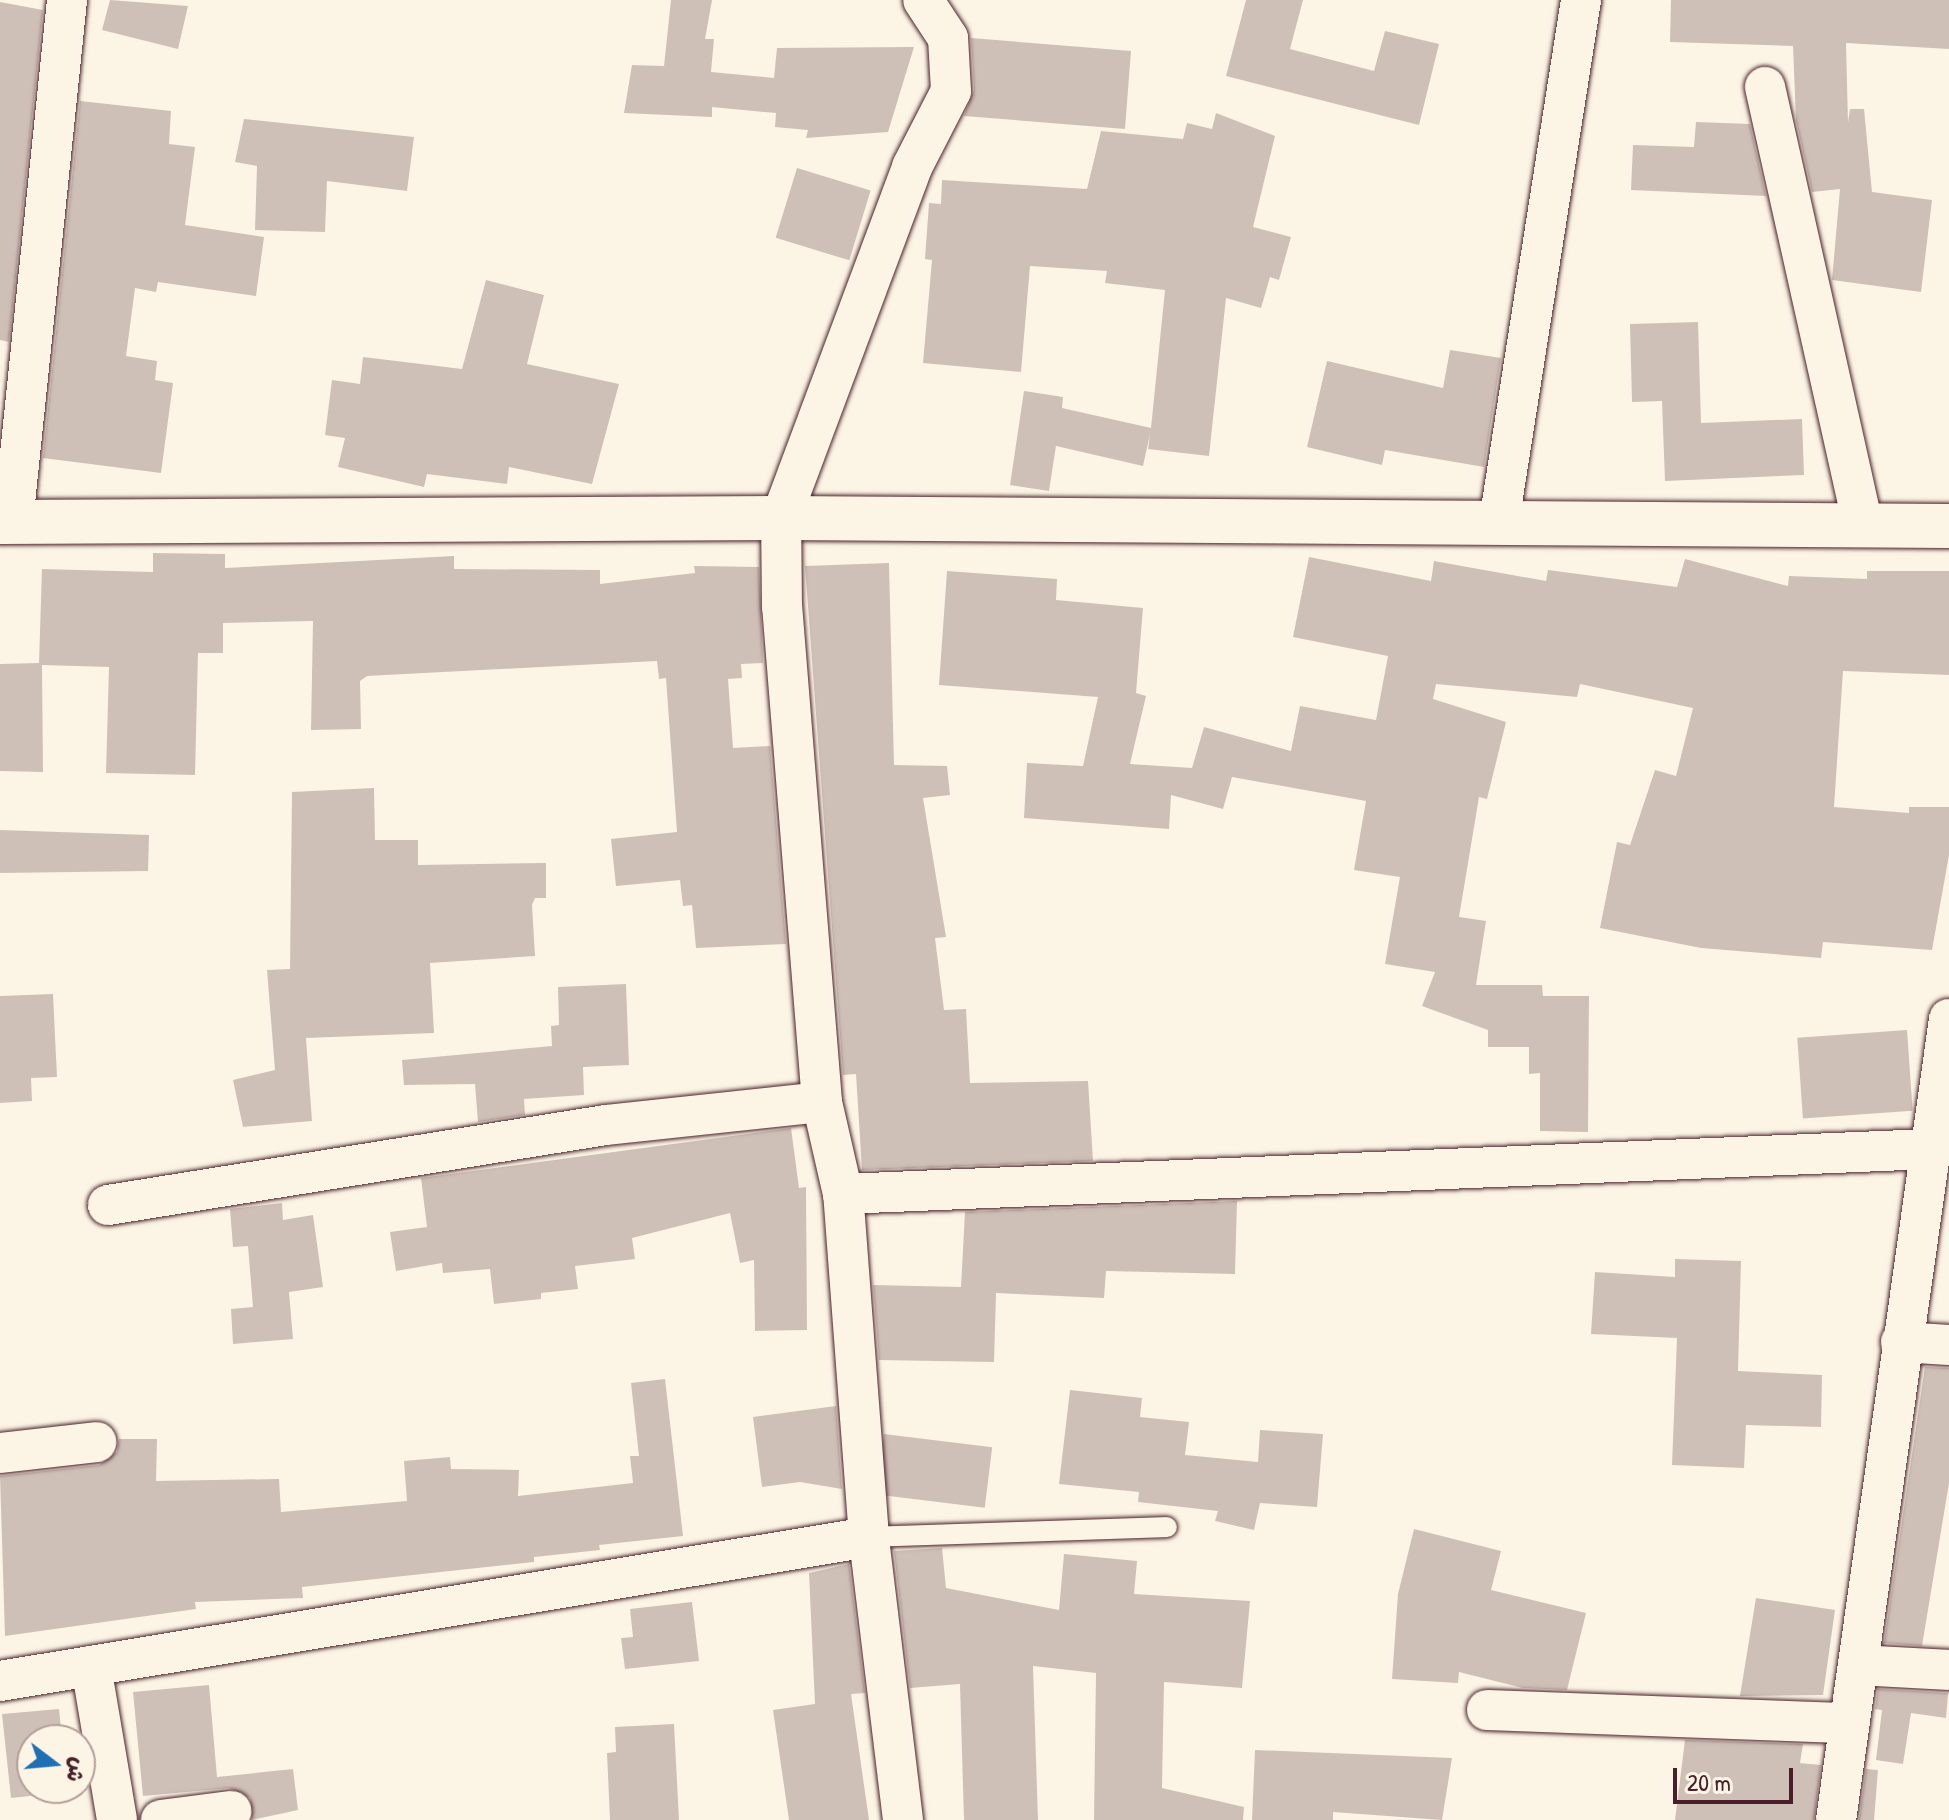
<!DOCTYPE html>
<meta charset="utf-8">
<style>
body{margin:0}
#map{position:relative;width:1949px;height:1820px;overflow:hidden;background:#fcf5e5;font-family:"Patrick Hand","Playpen Sans Arabic",sans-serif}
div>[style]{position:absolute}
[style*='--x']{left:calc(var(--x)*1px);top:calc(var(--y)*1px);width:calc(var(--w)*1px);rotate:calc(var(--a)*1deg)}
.building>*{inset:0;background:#cfc0b7;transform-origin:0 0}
.roads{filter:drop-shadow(0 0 2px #4a1f2b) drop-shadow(0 0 2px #4a1f2b)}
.lane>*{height:20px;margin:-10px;padding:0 10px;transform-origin:10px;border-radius:10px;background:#fcf5e5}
.street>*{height:40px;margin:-20px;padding:0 20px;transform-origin:20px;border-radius:20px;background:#fcf5e5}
.secondary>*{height:44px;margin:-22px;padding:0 22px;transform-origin:22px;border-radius:22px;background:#fcf5e5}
span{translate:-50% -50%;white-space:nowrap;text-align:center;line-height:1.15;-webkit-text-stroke:6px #fcf5e5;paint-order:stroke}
.north{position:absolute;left:16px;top:1724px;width:80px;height:80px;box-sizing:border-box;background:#fcf5e5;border:2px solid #b59f9b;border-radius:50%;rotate:106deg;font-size:22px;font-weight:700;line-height:32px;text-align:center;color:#4a1f2b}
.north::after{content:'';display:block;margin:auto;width:28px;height:36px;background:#1f6fb2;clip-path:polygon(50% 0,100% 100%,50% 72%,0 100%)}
.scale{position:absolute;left:1673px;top:1768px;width:120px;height:36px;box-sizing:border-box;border:4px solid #4a1f2b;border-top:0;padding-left:10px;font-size:24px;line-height:28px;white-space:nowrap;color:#4a1f2b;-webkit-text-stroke:6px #fcf5e5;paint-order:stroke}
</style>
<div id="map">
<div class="building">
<div style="clip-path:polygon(110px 0,188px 6px,178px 49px,102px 30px)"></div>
<div style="clip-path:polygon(671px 0,712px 0,705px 39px,714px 39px,711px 72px,774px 78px,777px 48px,914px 47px,888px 132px,806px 138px,808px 130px,775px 127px,776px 113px,712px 107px,712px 117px,624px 113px,632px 65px,664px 66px)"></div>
<div style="clip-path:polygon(1246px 0,1303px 0,1290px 49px,1374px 71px,1385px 31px,1439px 44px,1419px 125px,1226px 76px)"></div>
<div style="clip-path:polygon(1671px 0,1949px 0,1949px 49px,1846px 43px,1848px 122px,1850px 109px,1864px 109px,1872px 192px,1932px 200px,1921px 292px,1832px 280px,1840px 189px,1812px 192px,1796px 120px,1793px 46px,1670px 42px)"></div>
<div style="clip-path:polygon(0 2px,43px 10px,9px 342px,0 340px)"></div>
<div style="clip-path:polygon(971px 38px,1131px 51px,1125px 129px,964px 116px,974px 90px)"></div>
<div style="clip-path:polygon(80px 101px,171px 111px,169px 144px,195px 147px,185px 225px,264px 237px,256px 296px,158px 282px,156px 292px,135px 288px,126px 356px,157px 361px,155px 380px,173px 383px,161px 473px,43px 458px)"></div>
<div style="clip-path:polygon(1216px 113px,1275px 136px,1253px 227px,1291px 237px,1279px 280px,1270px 277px,1261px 308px,1226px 298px,1209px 456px,1148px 449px,1150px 434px,1143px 466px,1056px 446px,1049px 491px,1010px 485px,1024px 391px,1063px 397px,1062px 408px,1151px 428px,1165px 290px,1105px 283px,1107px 271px,1030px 266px,1021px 372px,923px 363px,932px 260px,925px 259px,929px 203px,941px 204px,942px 180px,1087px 189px,1101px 131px,1183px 139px,1187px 123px,1212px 129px)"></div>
<div style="clip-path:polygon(244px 119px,414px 137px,407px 191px,327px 181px,325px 232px,255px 230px,257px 166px,235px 162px)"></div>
<div style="clip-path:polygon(1696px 122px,1750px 124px,1766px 196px,1631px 190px,1633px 145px,1694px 147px)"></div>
<div style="left:797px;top:168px;width:77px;height:73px;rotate:17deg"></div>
<div style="clip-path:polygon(486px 280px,544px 295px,527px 364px,619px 384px,592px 484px,509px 467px,507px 484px,427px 474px,424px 487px,338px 467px,345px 438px,325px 435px,332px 380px,360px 384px,363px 357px,462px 369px)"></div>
<div style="clip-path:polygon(1698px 322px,1701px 423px,1802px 419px,1804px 475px,1665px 481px,1662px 401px,1632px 402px,1630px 324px)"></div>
<div style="clip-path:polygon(1450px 350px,1501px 358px,1484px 467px,1385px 450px,1382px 465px,1307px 447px,1327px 361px,1443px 388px)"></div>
<div style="clip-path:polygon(153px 553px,225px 554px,225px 568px,454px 556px,454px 569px,600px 570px,600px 584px,695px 573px,694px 566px,759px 567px,763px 663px,741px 664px,742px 678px,728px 679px,733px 748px,770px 746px,786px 944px,696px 948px,692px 905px,683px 906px,680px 880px,616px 886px,611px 839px,677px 832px,666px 678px,659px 679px,657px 661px,367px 676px,360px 681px,361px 729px,311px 730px,313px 621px,223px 623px,223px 653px,198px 653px,195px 775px,106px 773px,109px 667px,42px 665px,43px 772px,0 771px,0 664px,39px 663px,42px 569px,153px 572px)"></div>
<div style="clip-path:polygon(1309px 557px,1431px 581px,1434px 561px,1546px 581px,1548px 570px,1677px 587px,1685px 559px,1788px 586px,1789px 576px,1867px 579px,1867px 571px,1949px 571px,1949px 675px,1843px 671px,1834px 807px,1909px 813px,1909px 807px,1949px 807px,1949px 855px,1932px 950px,1823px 942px,1821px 958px,1701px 948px,1600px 928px,1617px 842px,1630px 845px,1655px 770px,1676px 776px,1693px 708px,1580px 684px,1577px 697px,1436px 684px,1433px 699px,1506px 722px,1487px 799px,1479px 797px,1459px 917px,1486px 921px,1476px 985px,1542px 985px,1543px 996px,1589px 996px,1588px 1132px,1540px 1131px,1540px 1073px,1529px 1074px,1529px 1047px,1488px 1047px,1488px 1030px,1422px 1006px,1435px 972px,1385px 964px,1400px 877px,1354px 870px,1366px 801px,1232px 777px,1223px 809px,1171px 795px,1169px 829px,1024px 818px,1027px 763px,1083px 766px,1098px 697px,939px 685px,947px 571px,1057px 579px,1056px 600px,1143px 608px,1136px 693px,1146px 696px,1130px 764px,1192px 768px,1204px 727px,1291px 751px,1300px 706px,1376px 720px,1388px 656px,1293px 637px)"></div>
<div style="clip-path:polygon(889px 563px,894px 765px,947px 766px,950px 795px,923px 798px,946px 937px,935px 938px,944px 1010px,966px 1009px,970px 1083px,1088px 1081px,1093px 1161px,862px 1170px,856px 1074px,843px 1075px,805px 566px)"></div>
<div style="clip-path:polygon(374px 788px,375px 840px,418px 840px,418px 865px,546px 863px,546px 898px,535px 898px,532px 905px,535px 956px,430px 963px,434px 1033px,306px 1038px,312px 1121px,243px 1127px,233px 1080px,275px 1070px,267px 970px,290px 969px,292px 792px)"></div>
<div style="clip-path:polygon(0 830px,149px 835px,148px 871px,0 873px)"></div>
<div style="clip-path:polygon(626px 984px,629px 1065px,583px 1067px,584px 1095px,524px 1099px,525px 1115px,478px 1122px,475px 1084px,404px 1085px,402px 1060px,552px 1046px,551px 1026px,559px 1025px,558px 987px)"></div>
<div style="clip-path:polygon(53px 994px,57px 1077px,31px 1078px,32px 1101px,0 1103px,0 996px)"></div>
<div style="left:1907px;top:1030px;width:81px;height:110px;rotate:86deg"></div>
<div style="clip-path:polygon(791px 1128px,799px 1188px,806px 1187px,807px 1330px,755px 1331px,754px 1260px,740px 1263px,730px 1213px,632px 1238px,635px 1259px,575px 1266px,578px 1289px,541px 1293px,541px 1299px,494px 1304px,490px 1269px,443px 1273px,442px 1263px,396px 1271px,390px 1232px,427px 1227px,421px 1178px)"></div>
<div style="clip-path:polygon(1237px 1201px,1235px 1274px,1106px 1271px,1104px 1298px,996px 1293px,994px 1362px,879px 1360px,873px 1285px,961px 1287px,965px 1212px)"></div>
<div style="clip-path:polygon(282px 1203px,283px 1220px,313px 1215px,323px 1287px,289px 1292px,293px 1339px,233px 1344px,231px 1309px,253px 1307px,248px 1246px,233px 1247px,230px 1209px)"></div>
<div style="clip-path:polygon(1675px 1259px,1741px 1261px,1738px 1371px,1822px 1375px,1821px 1427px,1746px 1425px,1744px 1468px,1672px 1465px,1677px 1338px,1591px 1334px,1595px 1272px,1675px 1277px)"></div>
<div style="clip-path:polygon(1925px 1367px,1949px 1368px,1949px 1483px,1922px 1646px,1884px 1643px)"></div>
<div style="clip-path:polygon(665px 1379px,683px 1536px,599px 1545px,600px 1550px,534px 1557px,534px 1562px,302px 1587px,303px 1598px,195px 1602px,196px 1609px,5px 1636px,0 1476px,99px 1465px,117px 1452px,119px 1439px,157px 1439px,156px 1481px,279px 1479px,281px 1512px,407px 1501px,404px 1461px,450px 1457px,451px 1469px,519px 1470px,518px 1496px,633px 1483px,630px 1456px,639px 1456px,631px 1383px)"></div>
<div style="clip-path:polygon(1070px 1390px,1142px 1398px,1140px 1417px,1189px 1422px,1185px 1455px,1258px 1462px,1260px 1430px,1323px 1434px,1317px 1507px,1260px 1503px,1254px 1530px,1215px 1521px,1218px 1511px,1138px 1502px,1139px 1492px,1059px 1484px)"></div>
<div style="clip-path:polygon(836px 1406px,842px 1489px,800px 1482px,762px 1487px,753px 1417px)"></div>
<div style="left:884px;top:1434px;width:109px;height:61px;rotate:7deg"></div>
<div style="clip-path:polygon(1414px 1529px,1501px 1551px,1491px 1590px,1586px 1613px,1567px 1690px,1523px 1688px,1459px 1672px,1458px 1683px,1392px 1679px,1398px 1594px)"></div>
<div style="clip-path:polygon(942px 1548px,946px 1588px,1059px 1610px,1064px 1554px,1137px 1561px,1134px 1594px,1250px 1601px,1242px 1688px,1164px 1682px,1162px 1788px,1244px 1807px,1243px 1820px,1094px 1820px,1096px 1673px,1033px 1666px,1038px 1820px,964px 1820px,960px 1684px,910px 1688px,894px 1551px)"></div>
<div style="clip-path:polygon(849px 1564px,865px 1693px,851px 1694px,869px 1820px,789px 1820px,773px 1710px,815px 1704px,809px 1573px)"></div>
<div style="clip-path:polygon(1756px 1598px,1835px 1610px,1823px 1695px,1740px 1696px)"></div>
<div style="clip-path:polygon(692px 1602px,699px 1661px,625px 1669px,621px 1638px,633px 1637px,630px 1609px)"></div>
<div style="clip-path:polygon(209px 1685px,217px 1777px,293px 1769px,298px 1810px,252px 1820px,250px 1798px,229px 1788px,143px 1796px,133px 1692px)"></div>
<div style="clip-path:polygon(1878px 1689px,1948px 1693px,1946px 1718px,1911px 1713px,1903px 1764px,1876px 1760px,1882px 1710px,1875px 1709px)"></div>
<div style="clip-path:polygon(59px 1709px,62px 1740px,32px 1740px,32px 1788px,67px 1792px,11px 1798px,2px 1714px)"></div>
<div style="clip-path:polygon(674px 1724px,679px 1820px,610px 1820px,607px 1753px,616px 1752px,615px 1727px)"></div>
<div style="clip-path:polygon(1685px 1740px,1803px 1744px,1800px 1763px,1821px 1765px,1814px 1820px,1675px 1820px)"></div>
<div style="clip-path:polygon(1255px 1750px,1452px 1758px,1442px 1820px,1333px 1812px,1333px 1820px,1252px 1820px)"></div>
<div style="clip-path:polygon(1866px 1769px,1878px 1770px,1874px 1820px,1859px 1820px)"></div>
</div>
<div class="roads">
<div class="lane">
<div style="--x:869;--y:1537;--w:298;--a:-1.9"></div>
</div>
<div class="street">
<div style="--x:1765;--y:87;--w:449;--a:77.4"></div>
<div style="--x:13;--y:522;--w:525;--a:-84.09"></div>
<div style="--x:1499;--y:522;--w:528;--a:-81.07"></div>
<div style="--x:843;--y:1194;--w:1088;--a:-2.37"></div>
<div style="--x:108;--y:1205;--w:504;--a:-9.13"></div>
<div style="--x:606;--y:1125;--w:217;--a:-6.1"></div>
<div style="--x:1901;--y:1342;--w:48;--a:3.6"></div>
<div style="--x:0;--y:1453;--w:97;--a:-6.5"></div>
<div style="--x:1858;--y:1665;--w:91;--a:3.1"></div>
<div style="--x:91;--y:1666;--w:156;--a:80.4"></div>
<div style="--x:0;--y:1681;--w:881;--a:-9.41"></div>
<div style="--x:1487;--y:1710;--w:362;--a:2.1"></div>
<div style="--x:161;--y:1820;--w:71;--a:-7.3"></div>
<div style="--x:903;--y:1820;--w:285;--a:-96.9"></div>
<div style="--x:869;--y:1537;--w:344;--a:-94.3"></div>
<div style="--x:843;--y:1194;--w:94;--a:-102.9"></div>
<div style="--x:822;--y:1102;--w:497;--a:-94.6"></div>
<div style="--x:782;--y:607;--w:89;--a:-90.6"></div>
<div style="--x:781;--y:518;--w:375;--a:-69.5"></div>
<div style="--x:912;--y:167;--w:85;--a:-62.8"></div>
<div style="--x:951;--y:91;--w:53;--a:-93.2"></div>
<div style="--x:948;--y:38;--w:45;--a:-123.3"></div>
<div style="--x:1836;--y:1820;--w:809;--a:-81.97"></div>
</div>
<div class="secondary">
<div style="--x:0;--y:522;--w:781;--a:-0.29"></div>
<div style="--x:781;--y:518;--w:1168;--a:0.39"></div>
</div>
</div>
<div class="north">ش</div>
<div class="scale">20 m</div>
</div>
